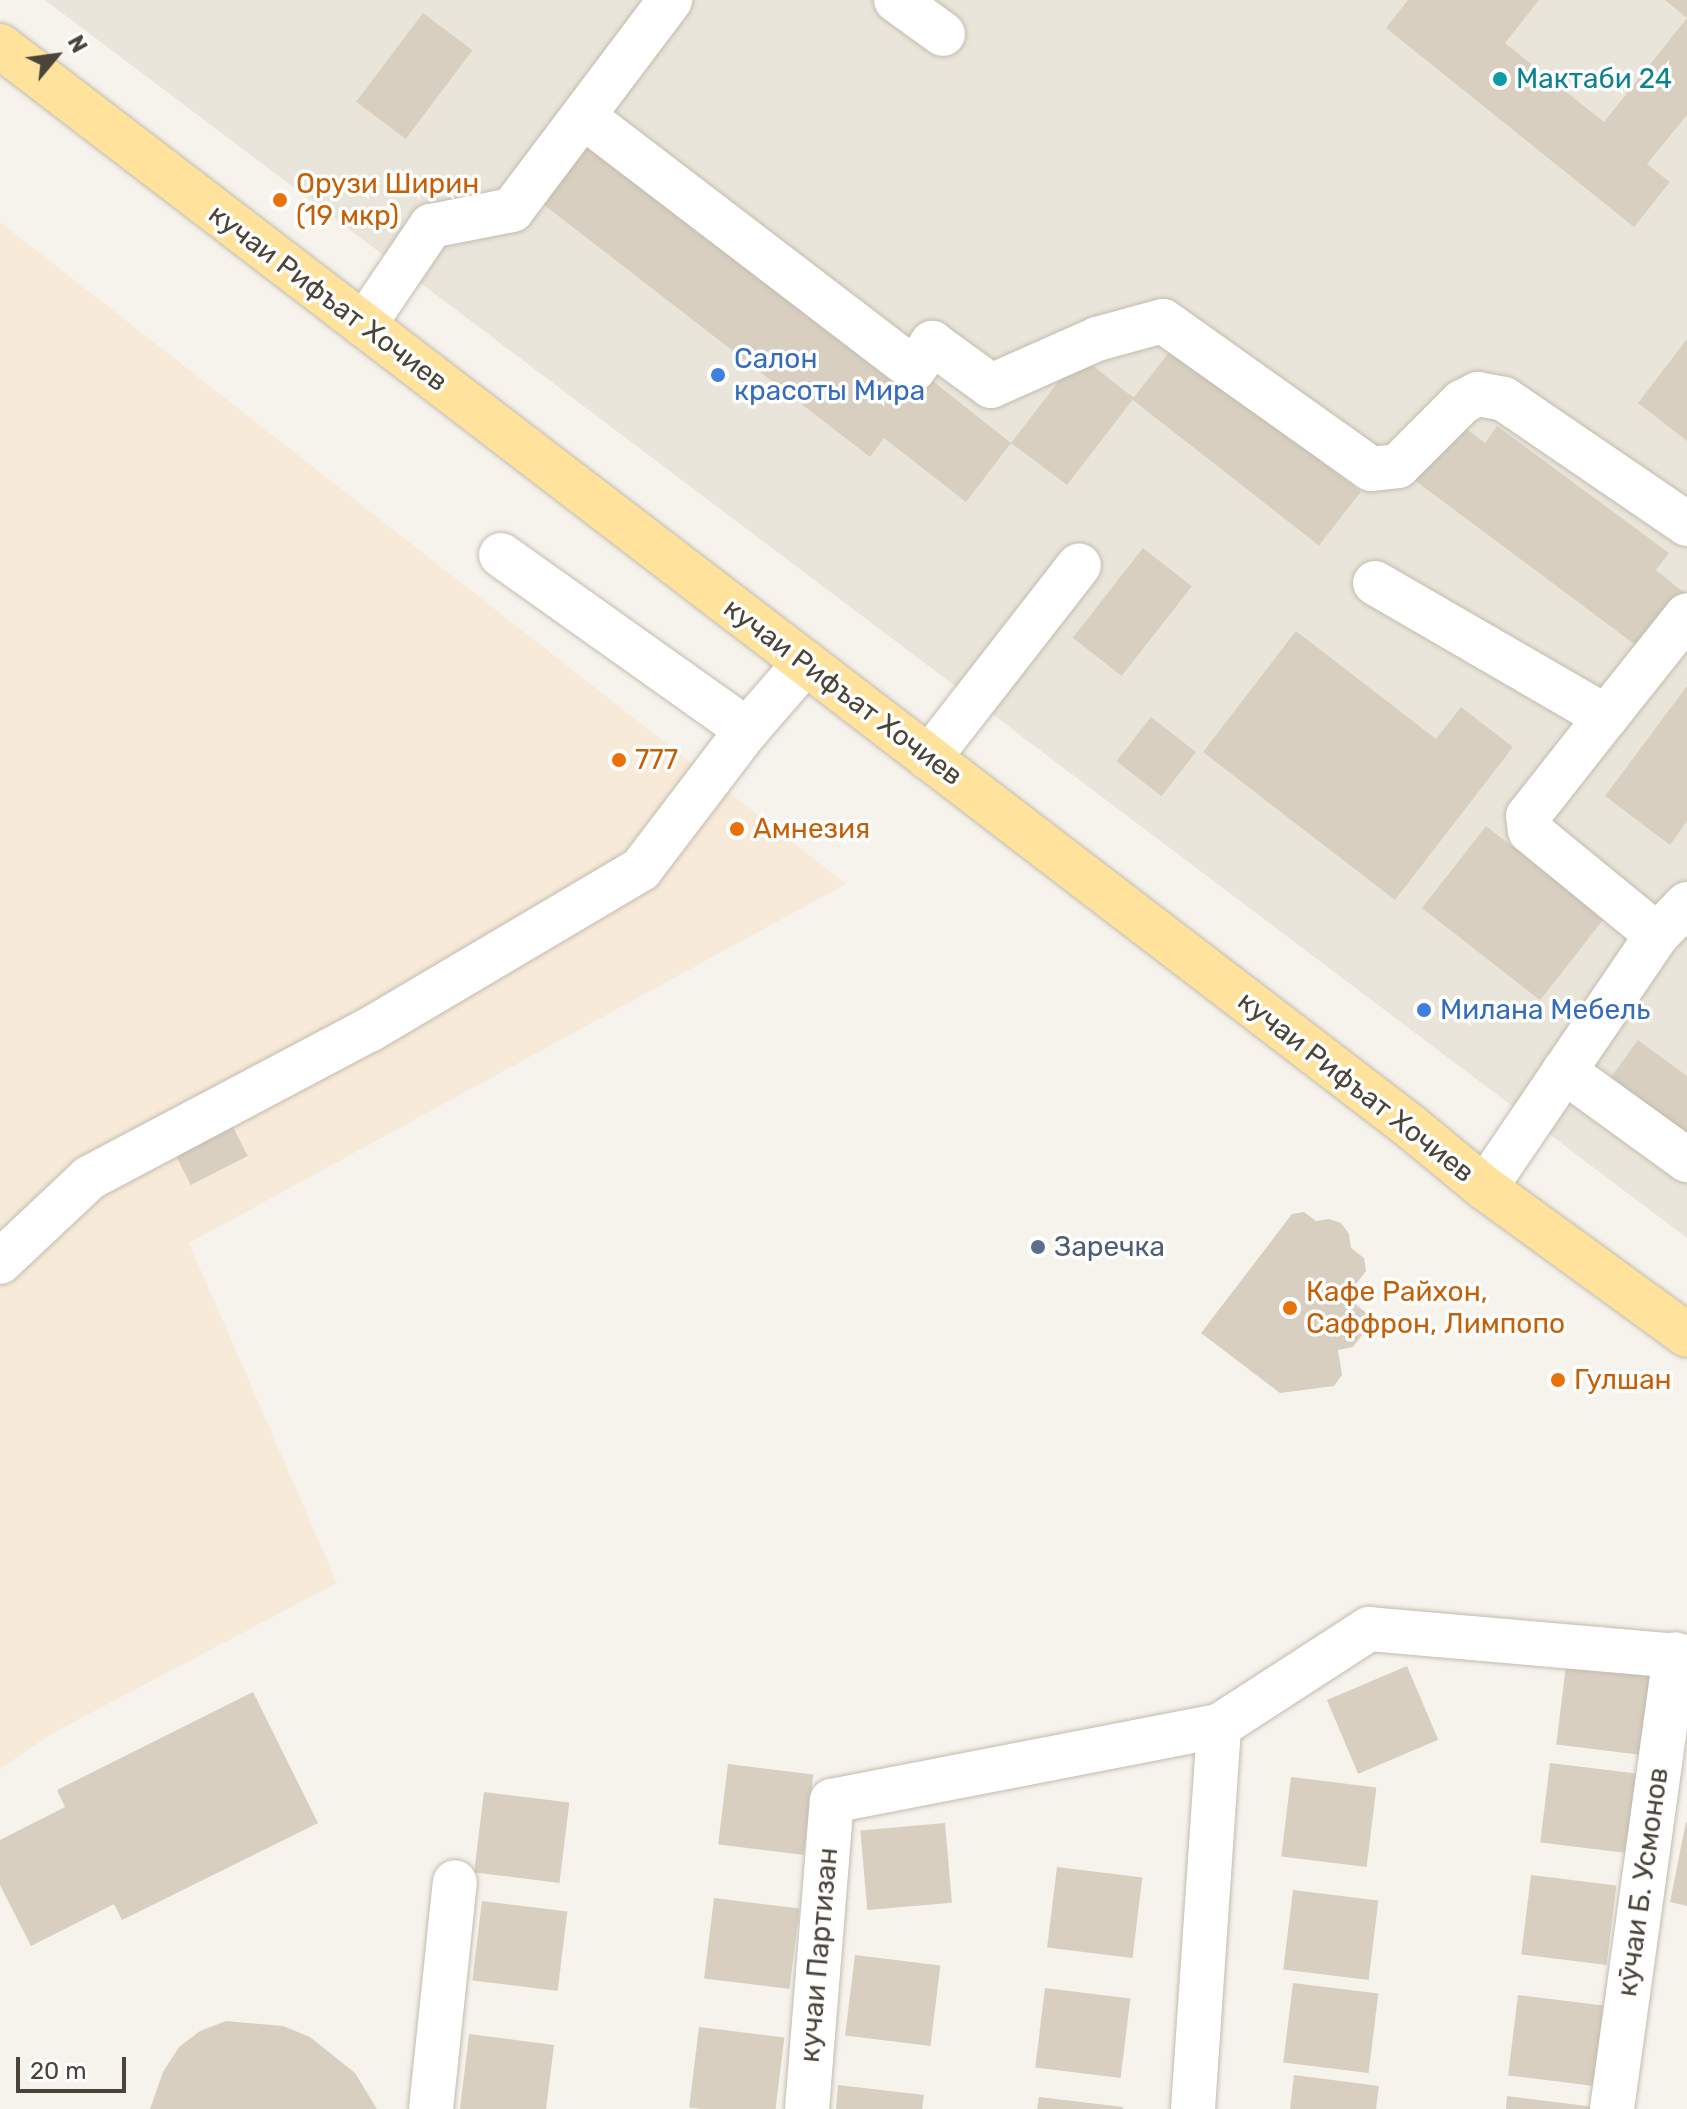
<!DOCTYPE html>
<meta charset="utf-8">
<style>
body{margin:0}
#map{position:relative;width:1687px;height:2109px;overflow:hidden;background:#f6f3ec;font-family:Rubik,sans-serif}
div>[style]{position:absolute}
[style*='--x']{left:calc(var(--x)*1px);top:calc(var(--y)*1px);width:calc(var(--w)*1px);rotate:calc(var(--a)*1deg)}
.residential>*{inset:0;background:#eae5da}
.commercial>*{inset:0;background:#f7ead8}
.building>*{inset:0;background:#d8cfc1;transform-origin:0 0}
.roads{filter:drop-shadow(0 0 2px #c2bbae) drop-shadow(0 0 2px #c2bbae)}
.minor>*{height:44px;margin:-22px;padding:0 22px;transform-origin:22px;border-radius:22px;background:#fff}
.major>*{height:44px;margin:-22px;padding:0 22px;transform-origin:22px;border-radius:22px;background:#ffe39c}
.dots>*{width:22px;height:22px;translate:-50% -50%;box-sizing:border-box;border:4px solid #fff;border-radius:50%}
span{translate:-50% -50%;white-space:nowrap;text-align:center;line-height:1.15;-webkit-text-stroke:7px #fff;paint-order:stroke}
.culture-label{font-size:28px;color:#0d838f}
.left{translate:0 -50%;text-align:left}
.food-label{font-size:28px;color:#c56008}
.street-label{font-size:28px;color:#4b4439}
.shop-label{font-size:28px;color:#366cbe}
.service-label{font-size:28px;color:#4e5e75}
.north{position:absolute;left:16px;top:16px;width:80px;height:80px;-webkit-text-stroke:6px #fff;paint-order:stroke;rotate:61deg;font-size:22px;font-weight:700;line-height:32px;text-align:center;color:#4b4439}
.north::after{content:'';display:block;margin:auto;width:28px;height:36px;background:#4b4439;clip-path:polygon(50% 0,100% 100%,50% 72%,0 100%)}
.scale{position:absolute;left:16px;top:2057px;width:110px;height:36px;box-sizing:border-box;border:4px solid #4b4439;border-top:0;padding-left:10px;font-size:24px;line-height:28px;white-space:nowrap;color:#4b4439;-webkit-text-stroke:6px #fff;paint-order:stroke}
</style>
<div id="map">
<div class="residential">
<div style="clip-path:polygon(45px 0,1687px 0,1687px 1238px)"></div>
</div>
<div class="commercial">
<div style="clip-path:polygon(0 222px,846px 884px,189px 1243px,337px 1583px,51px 1734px,0 1769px)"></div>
</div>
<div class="building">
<div style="clip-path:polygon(1408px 0,1539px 0,1505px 43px,1604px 122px,1687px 18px,1665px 0,1687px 0,1687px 115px,1647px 164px,1670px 182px,1634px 227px,1386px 28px)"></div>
<div style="left:423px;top:13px;width:62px;height:111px;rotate:37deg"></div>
<div style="clip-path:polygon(583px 143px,915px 399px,930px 379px,1011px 443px,1079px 355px,1134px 398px,1067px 485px,1011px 443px,966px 502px,884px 438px,870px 457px,539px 201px)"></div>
<div style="clip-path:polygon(1687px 339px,1687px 441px,1638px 403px)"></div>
<div style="left:1174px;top:346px;width:237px;height:68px;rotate:38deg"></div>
<div style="clip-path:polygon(1452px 418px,1485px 443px,1497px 426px,1669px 553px,1656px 570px,1687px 595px,1645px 652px,1409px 476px)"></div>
<div style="left:1143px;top:548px;width:62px;height:114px;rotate:38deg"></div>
<div style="clip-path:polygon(1296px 631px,1436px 739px,1461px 707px,1513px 747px,1395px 900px,1203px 752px)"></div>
<div style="clip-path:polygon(1687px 686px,1687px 821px,1670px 845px,1605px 796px)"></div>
<div style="left:1151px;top:717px;width:57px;height:56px;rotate:38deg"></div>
<div style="left:1486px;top:826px;width:150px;height:104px;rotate:38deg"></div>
<div style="clip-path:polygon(1638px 1040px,1687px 1076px,1687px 1144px,1606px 1084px)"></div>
<div style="left:231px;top:1123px;width:37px;height:64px;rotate:63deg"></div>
<div style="clip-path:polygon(1304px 1212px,1316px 1221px,1329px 1219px,1341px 1223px,1349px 1234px,1351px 1248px,1364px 1258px,1366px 1271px,1346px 1297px,1374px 1319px,1353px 1347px,1338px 1350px,1342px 1375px,1334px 1386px,1280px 1393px,1201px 1333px,1292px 1214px)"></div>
<div style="left:1566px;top:1665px;width:86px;height:80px;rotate:7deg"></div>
<div style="left:1407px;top:1666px;width:80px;height:87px;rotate:67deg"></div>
<div style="clip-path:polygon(253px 1692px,318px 1823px,122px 1920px,114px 1904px,31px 1946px,0 1885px,0 1840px,65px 1807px,57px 1790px)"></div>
<div style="left:1550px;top:1763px;width:87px;height:80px;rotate:7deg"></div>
<div style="left:728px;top:1764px;width:86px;height:81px;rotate:7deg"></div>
<div style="left:1291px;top:1777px;width:86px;height:80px;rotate:7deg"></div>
<div style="left:484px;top:1792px;width:86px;height:81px;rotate:7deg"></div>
<div style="clip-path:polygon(1686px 1822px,1687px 1822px,1687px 1906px,1670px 1902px)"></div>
<div style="left:945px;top:1823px;width:80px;height:85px;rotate:85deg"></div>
<div style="left:1057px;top:1867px;width:86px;height:81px;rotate:7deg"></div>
<div style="left:1531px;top:1875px;width:86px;height:80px;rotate:7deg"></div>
<div style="left:1293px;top:1890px;width:86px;height:80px;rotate:7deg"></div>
<div style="left:714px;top:1898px;width:86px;height:81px;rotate:7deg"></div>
<div style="left:482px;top:1901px;width:86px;height:80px;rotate:7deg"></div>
<div style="left:855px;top:1955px;width:86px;height:81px;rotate:7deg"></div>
<div style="left:1293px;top:1983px;width:86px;height:80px;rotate:7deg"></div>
<div style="left:1045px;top:1988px;width:86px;height:80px;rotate:7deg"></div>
<div style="left:1518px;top:1995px;width:86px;height:81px;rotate:7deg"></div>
<div style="clip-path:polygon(226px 2021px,283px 2026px,310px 2037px,355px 2073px,377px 2109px,150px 2109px,163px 2072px,179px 2047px,200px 2031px)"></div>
<div style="left:699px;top:2027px;width:86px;height:81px;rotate:7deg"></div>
<div style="clip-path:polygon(469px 2034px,554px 2045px,546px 2109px,460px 2109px)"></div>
<div style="clip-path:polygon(1294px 2075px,1379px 2086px,1376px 2109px,1290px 2109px)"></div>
<div style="clip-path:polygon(838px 2085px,924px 2095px,922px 2109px,836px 2109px)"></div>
<div style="clip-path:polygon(1507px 2096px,1595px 2107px,1595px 2109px,1506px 2109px)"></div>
<div style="clip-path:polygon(1039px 2097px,1123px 2107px,1123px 2109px,1037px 2109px)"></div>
</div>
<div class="roads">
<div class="minor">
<div style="--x:896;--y:0;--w:58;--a:35.9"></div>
<div style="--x:584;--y:117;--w:415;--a:37.4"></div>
<div style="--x:914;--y:369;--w:32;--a:-55"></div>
<div style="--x:932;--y:343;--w:73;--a:36.1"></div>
<div style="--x:991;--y:386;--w:116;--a:-23.9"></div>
<div style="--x:1097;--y:339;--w:68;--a:-15.3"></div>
<div style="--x:1163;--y:321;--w:255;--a:35.4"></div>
<div style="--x:1371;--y:469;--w:27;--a:-6"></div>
<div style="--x:1398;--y:466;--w:91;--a:-45"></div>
<div style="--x:1462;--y:402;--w:18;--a:-27"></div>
<div style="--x:1478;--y:394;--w:26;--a:11"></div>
<div style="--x:1504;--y:399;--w:222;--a:34.3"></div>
<div style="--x:364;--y:325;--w:120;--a:-55.9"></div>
<div style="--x:431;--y:226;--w:83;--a:-11.2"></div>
<div style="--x:512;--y:210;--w:263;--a:-53"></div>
<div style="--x:501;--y:555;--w:302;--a:35.4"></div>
<div style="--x:1375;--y:583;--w:267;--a:30.1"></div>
<div style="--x:1606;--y:717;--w:126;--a:128.2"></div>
<div style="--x:1528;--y:816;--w:15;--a:82"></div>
<div style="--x:1530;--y:831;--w:164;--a:39.3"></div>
<div style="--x:1606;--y:717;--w:130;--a:-51.5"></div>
<div style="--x:929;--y:758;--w:244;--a:-52.1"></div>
<div style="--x:1564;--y:1071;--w:152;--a:35.9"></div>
<div style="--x:1485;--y:1188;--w:306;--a:-55.8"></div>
<div style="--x:1657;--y:935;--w:43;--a:-45.9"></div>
<div style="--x:0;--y:1262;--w:122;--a:-43.3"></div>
<div style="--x:89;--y:1178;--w:317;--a:-27.9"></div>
<div style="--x:369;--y:1030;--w:316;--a:-30.6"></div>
<div style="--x:641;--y:869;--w:175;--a:-52.7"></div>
<div style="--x:747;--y:730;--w:89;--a:-49.1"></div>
<div style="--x:431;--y:2109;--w:228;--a:-84"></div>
<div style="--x:807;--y:2109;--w:309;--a:-85.4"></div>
<div style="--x:832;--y:1801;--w:394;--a:-11"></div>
<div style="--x:1219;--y:1726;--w:179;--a:-32.9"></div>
<div style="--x:1369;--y:1629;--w:319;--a:5"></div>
<div style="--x:1193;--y:2109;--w:384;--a:-86.1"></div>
<div style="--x:1612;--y:2109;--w:459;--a:-82.1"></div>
</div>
<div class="major">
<div style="--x:0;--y:46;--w:1776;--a:37.45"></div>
<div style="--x:1410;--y:1126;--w:97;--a:39.6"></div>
<div style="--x:1485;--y:1188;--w:250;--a:36"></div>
</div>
</div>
<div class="dots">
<div style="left:1500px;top:79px;background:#0f9aa8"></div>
<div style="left:280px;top:200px;background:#e8710a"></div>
<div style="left:718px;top:375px;background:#3f7fe0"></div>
<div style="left:619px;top:760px;background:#e8710a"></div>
<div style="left:737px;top:829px;background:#e8710a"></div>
<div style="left:1424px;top:1010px;background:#3f7fe0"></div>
<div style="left:1038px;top:1247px;background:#5c6f8a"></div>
<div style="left:1290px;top:1308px;background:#e8710a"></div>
<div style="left:1558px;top:1380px;background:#e8710a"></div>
</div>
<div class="culture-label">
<span class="left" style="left:1516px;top:79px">Мактаби 24</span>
</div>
<div class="food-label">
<span class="left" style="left:296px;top:200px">Орузи Ширин<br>(19 мкр)</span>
<span class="left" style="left:635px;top:760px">777</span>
<span class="left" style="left:753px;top:829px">Амнезия</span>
<span class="left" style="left:1306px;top:1308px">Кафе Райхон,<br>Саффрон, Лимпопо</span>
<span class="left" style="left:1574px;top:1380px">Гулшан</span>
</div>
<div class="street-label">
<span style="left:328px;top:298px;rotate:37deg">кучаи Рифъат Хочиев</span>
<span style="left:843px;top:692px;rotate:37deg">кучаи Рифъат Хочиев</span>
<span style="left:1356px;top:1087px;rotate:38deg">кучаи Рифъат Хочиев</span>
<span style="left:1643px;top:1882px;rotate:-82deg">кӯчаи Б. Усмонов</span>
<span style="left:819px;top:1955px;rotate:-85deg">кучаи Партизан</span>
</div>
<div class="shop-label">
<span class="left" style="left:734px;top:375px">Салон<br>красоты Мира</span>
<span class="left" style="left:1440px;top:1010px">Милана Мебель</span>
</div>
<div class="service-label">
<span class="left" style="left:1054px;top:1247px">Заречка</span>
</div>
<div class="north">N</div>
<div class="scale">20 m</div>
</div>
